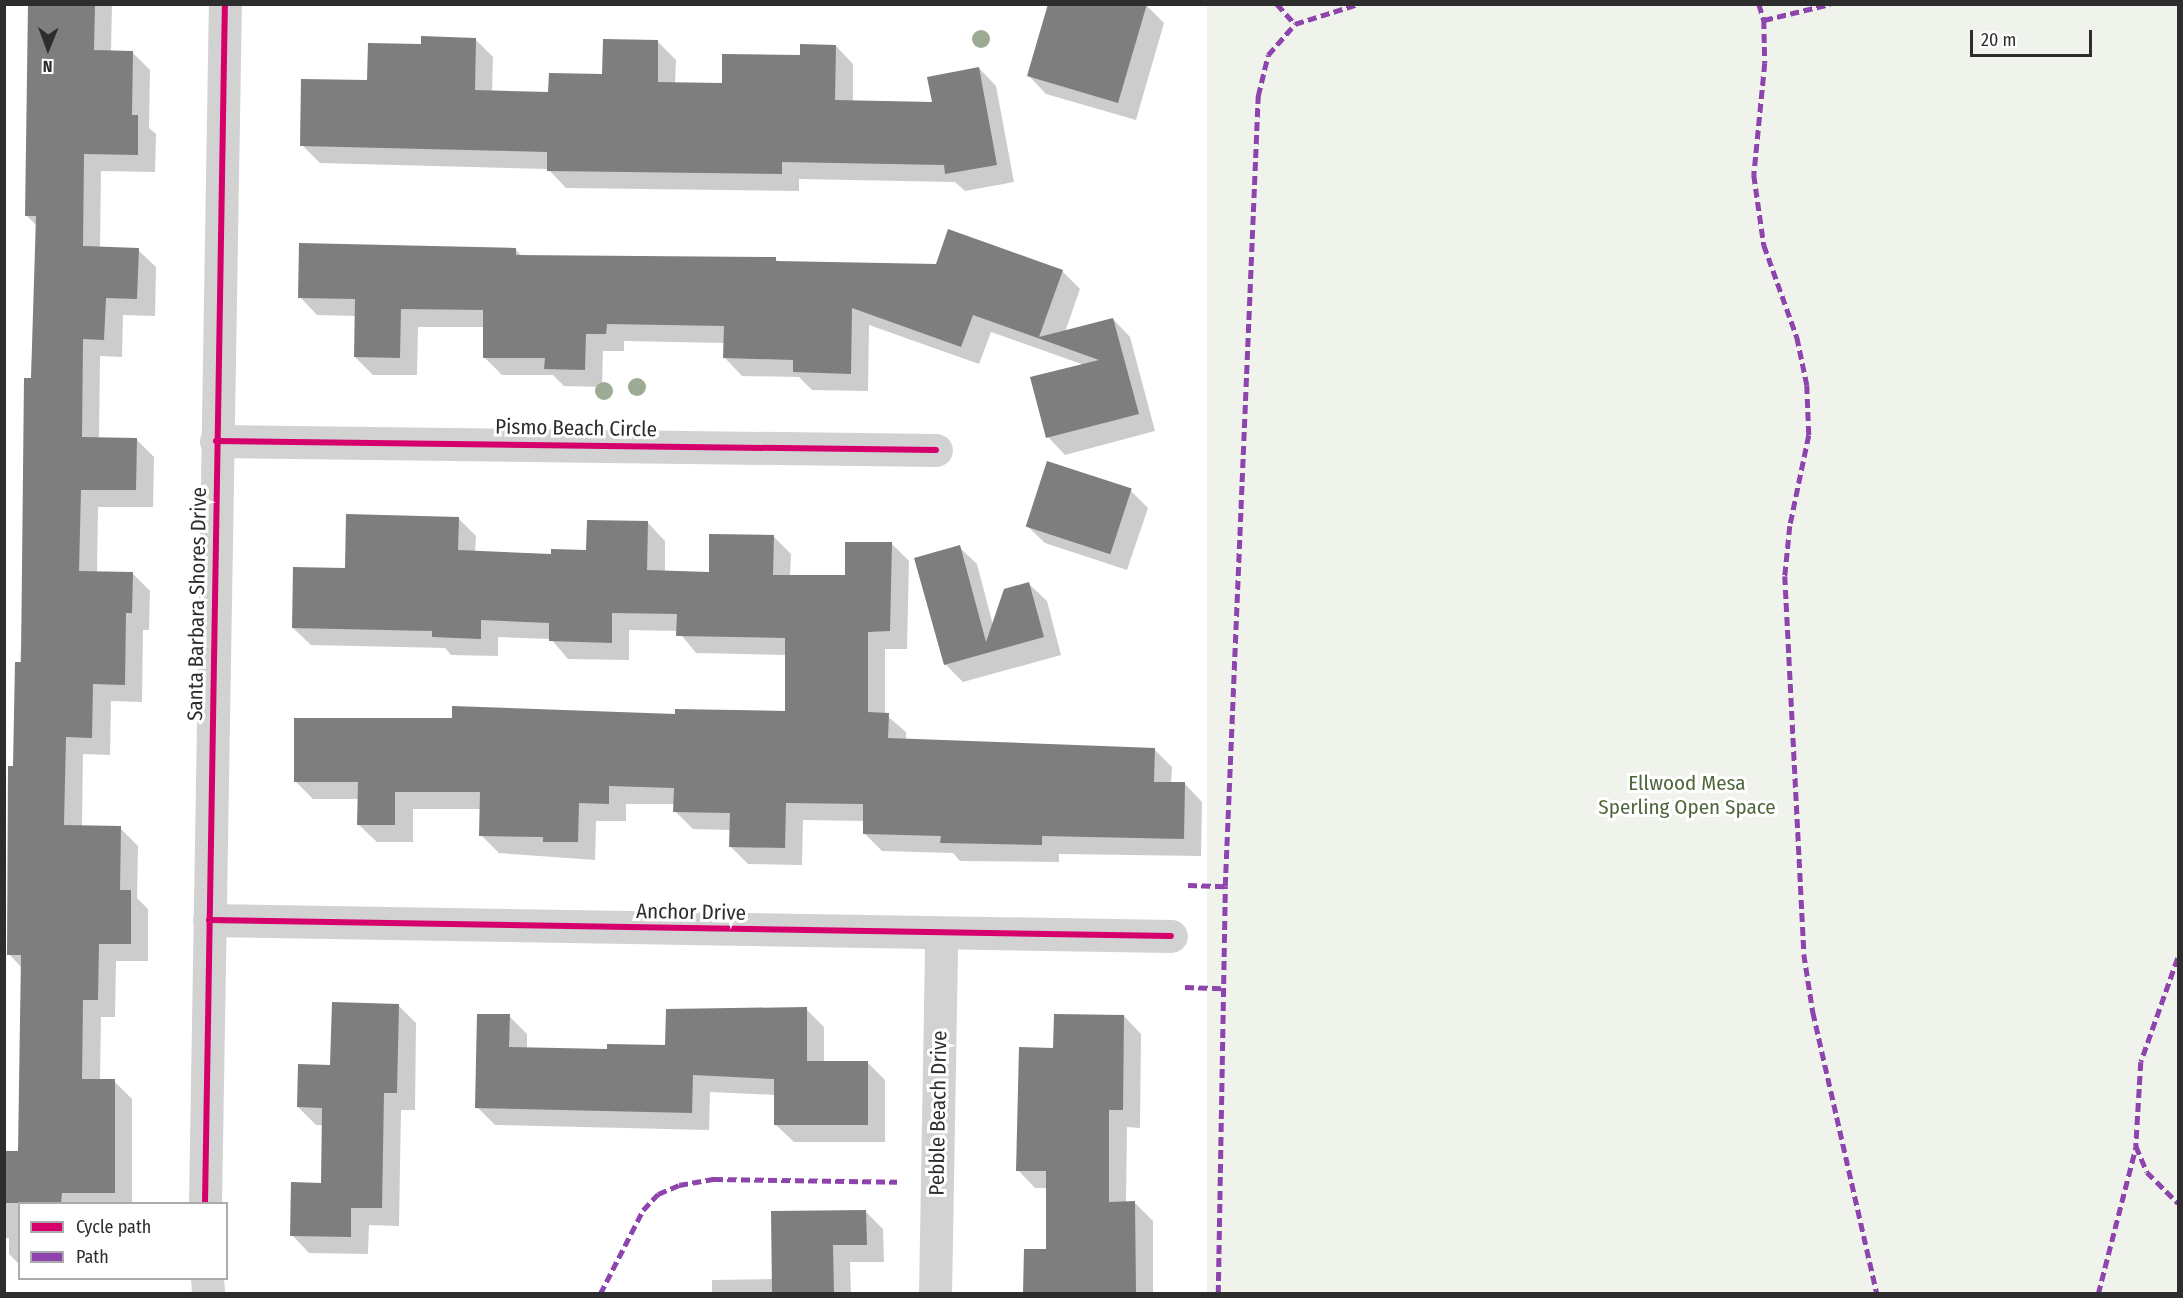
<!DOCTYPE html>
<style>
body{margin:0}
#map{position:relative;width:2183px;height:1298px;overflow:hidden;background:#fff;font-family:"Fira Sans Condensed",sans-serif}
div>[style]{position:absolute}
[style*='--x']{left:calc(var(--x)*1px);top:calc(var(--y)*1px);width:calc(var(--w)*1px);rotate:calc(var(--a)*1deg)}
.green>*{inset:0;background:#eff3eb;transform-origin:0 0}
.shadow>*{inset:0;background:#0003}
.building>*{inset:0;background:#7e7e7e;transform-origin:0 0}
.minor>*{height:33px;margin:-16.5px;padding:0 16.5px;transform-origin:16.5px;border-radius:16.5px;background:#d2d2d2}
.quiet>*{height:4.5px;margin-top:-2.25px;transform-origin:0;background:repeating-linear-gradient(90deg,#8e44ad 0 9px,transparent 0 13.5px)}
.cycleway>*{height:6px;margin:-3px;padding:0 3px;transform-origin:3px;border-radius:3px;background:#d6006c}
.trees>*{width:18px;height:18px;margin:-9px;border-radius:50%;background:#9eab94}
span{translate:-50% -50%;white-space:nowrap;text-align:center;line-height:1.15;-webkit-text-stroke:6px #fff;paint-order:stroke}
.street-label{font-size:21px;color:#2d2d2d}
.park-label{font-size:21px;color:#4f673c}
.frame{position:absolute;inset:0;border:6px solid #2d2d2d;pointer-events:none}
.legend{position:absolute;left:18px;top:1202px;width:210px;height:78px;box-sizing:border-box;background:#fff;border:2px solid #ababab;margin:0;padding:8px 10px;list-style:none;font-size:18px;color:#2d2d2d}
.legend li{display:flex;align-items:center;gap:12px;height:30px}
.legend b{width:30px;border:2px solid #ababab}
.north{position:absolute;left:18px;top:18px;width:60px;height:60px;-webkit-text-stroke:4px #fff;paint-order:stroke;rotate:181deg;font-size:16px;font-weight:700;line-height:24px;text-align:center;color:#2d2d2d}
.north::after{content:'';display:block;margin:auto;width:21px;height:27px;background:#2d2d2d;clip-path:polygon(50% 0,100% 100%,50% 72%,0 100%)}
.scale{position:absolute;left:1970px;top:30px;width:122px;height:27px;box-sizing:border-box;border:3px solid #2d2d2d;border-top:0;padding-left:8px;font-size:18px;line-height:21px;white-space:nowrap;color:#2d2d2d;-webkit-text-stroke:4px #fff;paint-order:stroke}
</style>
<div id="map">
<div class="green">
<div style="left:1207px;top:5px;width:971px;height:1288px"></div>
</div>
<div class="shadow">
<div style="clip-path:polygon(29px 4px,112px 4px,111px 52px,132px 52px,150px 70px,149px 128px,156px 134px,155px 172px,101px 171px,100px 248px,138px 250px,156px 267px,155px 316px,123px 315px,122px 357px,100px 356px,99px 439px,136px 439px,154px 457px,153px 507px,98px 507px,97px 572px,132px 573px,150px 591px,149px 630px,143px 630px,142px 702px,111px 701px,110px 755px,83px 754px,82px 827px,120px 828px,138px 846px,137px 898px,148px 909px,148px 961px,116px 961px,115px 1017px,101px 1017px,100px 1081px,114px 1081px,132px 1099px,132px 1204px,20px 1204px,20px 1265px,9px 1254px,9px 1238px,4px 1238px,4px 1153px,19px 1153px,22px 968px,9px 954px,37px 226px,26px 215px)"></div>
<div style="clip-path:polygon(1146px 5px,1164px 23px,1136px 120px,1046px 94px,1029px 76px)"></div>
<div style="clip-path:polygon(475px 39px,493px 57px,492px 92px,550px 94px,603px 75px,658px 42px,676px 60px,675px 84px,723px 85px,836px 46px,853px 64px,853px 102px,934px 103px,979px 68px,996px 86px,1014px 182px,965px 191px,955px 182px,799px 179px,799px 191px,566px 188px,548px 169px,320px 163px,302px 145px,369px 81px,422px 45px)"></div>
<div style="clip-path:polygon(515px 249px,523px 257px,775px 259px,779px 263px,1062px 271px,1080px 289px,1065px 332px,1113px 319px,1130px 337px,1155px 431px,1065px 455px,1048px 437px,1084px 365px,991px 332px,979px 364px,869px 325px,868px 391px,812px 390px,799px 377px,742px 376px,725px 358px,725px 343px,624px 341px,624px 351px,603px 351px,602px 387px,564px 386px,553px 375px,502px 375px,484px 357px,484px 327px,418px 327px,417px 375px,373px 375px,355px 357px,356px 316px,317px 315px,300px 297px)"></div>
<div style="clip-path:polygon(1130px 490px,1148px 508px,1127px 570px,1045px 543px,1027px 526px)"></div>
<div style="clip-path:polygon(458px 518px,476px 536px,475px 553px,552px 556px,588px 551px,648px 523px,665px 541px,665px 572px,710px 573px,773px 536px,791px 554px,790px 577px,846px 576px,891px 543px,909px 561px,907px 649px,885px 649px,885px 714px,906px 732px,906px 740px,1154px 749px,1172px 767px,1171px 784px,1185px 784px,1202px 802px,1201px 856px,1059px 854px,1059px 862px,960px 861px,953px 853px,882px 851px,864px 833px,864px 821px,803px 820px,802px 865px,748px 864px,731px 847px,731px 830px,693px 829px,675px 811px,675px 804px,626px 804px,626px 821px,596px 821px,595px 860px,499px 853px,481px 835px,481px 809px,413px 809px,413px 842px,377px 842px,359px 825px,359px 799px,313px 799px,295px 781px,454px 720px,787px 712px,787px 655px,696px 653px,678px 631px,629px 630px,629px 660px,568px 659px,551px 639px,498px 637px,498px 656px,451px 655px,445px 648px,311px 645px,293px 628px,347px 569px)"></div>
<div style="clip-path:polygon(959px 547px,977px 564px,993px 625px,1029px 584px,1047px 601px,1061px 655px,963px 682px,945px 664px)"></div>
<div style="clip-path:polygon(398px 1005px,416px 1023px,415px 1110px,401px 1110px,399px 1226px,369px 1225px,368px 1254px,309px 1253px,292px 1235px,323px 1184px,324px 1125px,316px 1125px,298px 1107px,332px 1066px)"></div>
<div style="clip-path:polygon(806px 1009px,824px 1027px,824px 1063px,867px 1062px,885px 1080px,885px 1142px,794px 1142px,776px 1125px,776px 1095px,710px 1092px,709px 1130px,495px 1125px,477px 1107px,509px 1016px,527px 1034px,527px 1049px,609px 1050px,667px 1047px)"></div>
<div style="clip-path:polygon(1124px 1016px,1141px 1034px,1140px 1128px,1127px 1127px,1126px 1203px,1135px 1203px,1153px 1221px,1153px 1294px,1024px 1294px,1026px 1250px,1048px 1251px,1048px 1188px,1035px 1188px,1018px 1170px,1055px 1049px)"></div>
<div style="clip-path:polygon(865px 1211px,883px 1229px,884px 1262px,850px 1262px,851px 1294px,712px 1294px,712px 1280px,774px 1279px)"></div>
</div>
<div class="building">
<div style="clip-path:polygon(28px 4px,95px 4px,94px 50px,133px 51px,132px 115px,138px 115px,138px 155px,84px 154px,83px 246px,139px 248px,137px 299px,106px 298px,104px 340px,83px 339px,82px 437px,137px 438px,136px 490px,81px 490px,79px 571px,133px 572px,132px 613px,126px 613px,125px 685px,93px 684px,92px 738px,66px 737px,64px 825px,121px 826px,120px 890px,131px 890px,131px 944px,99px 944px,98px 1000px,83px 1000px,82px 1079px,115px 1079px,115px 1193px,62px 1193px,61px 1203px,4px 1203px,4px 1151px,18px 1151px,21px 955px,7px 955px,8px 766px,13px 766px,15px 662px,21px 662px,24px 378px,31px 378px,36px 216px,25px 216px)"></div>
<div style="clip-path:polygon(1048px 4px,1147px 4px,1118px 103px,1027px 76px)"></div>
<div style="clip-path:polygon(421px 36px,476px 38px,475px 90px,548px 92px,549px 73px,602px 74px,603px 39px,658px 40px,658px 82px,722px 83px,722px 54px,800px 55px,800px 44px,836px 45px,835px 100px,932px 102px,927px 77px,979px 67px,997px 165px,945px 174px,944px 165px,782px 162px,782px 174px,547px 171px,547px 152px,300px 146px,301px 79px,367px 80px,368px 43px,421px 44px)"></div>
<div style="clip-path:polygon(948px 229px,1063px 270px,1039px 337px,1113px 318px,1139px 414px,1046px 438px,1030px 377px,1099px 360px,973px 315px,961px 347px,852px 308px,851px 374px,793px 372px,793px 360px,723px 358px,724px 326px,607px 324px,606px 334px,586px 334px,585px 370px,544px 369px,545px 358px,483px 358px,483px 310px,401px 309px,400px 358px,354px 357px,355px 299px,298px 298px,299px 243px,516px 248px,516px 255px,776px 257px,776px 261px,936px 264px)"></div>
<div style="left:1047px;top:461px;width:89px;height:69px;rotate:18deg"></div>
<div style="clip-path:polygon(346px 514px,459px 517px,458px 550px,551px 554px,551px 549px,586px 550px,587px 520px,648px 521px,647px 570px,709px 572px,709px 534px,774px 535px,773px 575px,845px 575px,845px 542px,892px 542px,890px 631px,868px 632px,868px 712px,889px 713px,888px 738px,1155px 748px,1154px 782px,1185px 782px,1184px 839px,1042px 836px,1042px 845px,940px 843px,941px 836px,863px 834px,863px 804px,786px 803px,785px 848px,729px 847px,730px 813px,673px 812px,674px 788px,609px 786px,609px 804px,579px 803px,578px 842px,543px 842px,543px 837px,479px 836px,480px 792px,395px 792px,395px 825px,357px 825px,358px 782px,294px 782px,294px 718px,452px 718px,452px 706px,675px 714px,675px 709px,785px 711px,785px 638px,676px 636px,677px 614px,612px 613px,612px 643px,549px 641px,549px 623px,481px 620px,481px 639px,432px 637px,432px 631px,292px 628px,293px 567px,345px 568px)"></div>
<div style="clip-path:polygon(960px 545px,986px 642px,1004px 589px,1029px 582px,1044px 637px,944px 665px,914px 558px)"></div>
<div style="clip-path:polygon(332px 1002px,399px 1004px,397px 1093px,384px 1093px,382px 1208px,351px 1208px,351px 1237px,290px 1236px,291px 1182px,321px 1183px,322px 1108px,297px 1107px,298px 1064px,330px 1065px)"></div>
<div style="clip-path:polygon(807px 1007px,807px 1061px,868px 1061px,868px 1125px,774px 1125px,774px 1079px,693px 1075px,692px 1113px,475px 1108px,477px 1014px,510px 1014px,509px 1047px,607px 1049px,607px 1044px,665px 1045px,666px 1009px)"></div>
<div style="clip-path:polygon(1054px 1014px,1124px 1015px,1123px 1110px,1109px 1110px,1109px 1202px,1135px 1201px,1136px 1293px,1023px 1293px,1024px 1249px,1046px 1249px,1046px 1171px,1016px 1171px,1019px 1047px,1053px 1048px)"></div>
<div style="clip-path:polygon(866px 1210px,867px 1245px,833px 1245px,834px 1293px,772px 1293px,771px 1211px)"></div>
</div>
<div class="minor">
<div style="--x:216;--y:441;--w:720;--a:0.72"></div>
<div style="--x:209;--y:920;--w:962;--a:0.95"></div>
<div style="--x:205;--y:1204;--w:1200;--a:-89.05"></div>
<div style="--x:207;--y:1278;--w:16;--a:86"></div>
<div style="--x:935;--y:1294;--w:361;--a:-89"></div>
</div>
<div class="quiet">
<div style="--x:1277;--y:4;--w:27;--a:48"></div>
<div style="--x:1759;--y:4;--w:17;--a:73"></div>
<div style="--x:1764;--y:20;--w:43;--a:88.7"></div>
<div style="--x:1765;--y:63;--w:113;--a:95.6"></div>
<div style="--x:1754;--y:175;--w:71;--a:81.9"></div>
<div style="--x:1764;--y:245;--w:98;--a:70.3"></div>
<div style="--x:1797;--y:337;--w:49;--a:78.2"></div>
<div style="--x:1807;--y:385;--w:50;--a:87.7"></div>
<div style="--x:1809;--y:435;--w:93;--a:101.8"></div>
<div style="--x:1790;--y:526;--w:50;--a:95.7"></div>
<div style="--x:1785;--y:576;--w:378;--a:87.1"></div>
<div style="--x:1804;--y:954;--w:59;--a:81.2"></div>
<div style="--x:1813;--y:1012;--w:289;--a:77.2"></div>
<div style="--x:1764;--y:20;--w:68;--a:-13.6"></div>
<div style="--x:1188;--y:885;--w:37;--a:2"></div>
<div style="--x:2178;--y:958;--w:110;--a:109.6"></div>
<div style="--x:2141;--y:1062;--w:84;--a:93.4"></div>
<div style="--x:2136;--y:1146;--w:28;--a:67"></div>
<div style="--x:2147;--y:1172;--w:44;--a:45"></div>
<div style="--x:1185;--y:987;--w:37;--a:2"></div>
<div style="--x:600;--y:1294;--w:94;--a:-62.9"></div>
<div style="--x:643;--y:1210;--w:22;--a:-47"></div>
<div style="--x:658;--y:1194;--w:23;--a:-23"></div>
<div style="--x:679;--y:1185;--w:36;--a:-10"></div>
<div style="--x:714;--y:1179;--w:183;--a:0.9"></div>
<div style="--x:1218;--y:1294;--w:408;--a:-89"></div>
<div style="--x:1225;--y:886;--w:791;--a:-87.61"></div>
<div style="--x:1258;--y:96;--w:42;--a:-76.3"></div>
<div style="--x:1268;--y:55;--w:41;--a:-48.9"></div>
<div style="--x:1295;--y:24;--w:66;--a:-17.6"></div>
<div style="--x:2098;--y:1294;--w:153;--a:-75.6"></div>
</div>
<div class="cycleway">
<div style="--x:216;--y:441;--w:720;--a:0.72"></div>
<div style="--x:209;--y:920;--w:962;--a:0.95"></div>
<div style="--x:205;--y:1204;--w:1200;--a:-89.05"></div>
</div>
<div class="trees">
<div style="left:981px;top:39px"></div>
<div style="left:637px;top:387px"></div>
<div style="left:604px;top:391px"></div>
</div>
<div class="street-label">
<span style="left:576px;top:428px;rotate:1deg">Pismo Beach Circle</span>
<span style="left:197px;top:604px;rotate:-89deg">Santa Barbara Shores Drive</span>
<span style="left:691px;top:912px;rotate:1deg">Anchor Drive</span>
<span style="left:938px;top:1113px;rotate:-89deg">Pebble Beach Drive</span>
</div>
<div class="park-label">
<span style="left:1687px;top:795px">Ellwood Mesa<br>Sperling Open Space</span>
</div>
<div class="frame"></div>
<ul class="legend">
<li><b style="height:8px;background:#d6006c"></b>Cycle path</li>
<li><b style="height:8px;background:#8e44ad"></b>Path</li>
</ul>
<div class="north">N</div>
<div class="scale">20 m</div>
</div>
